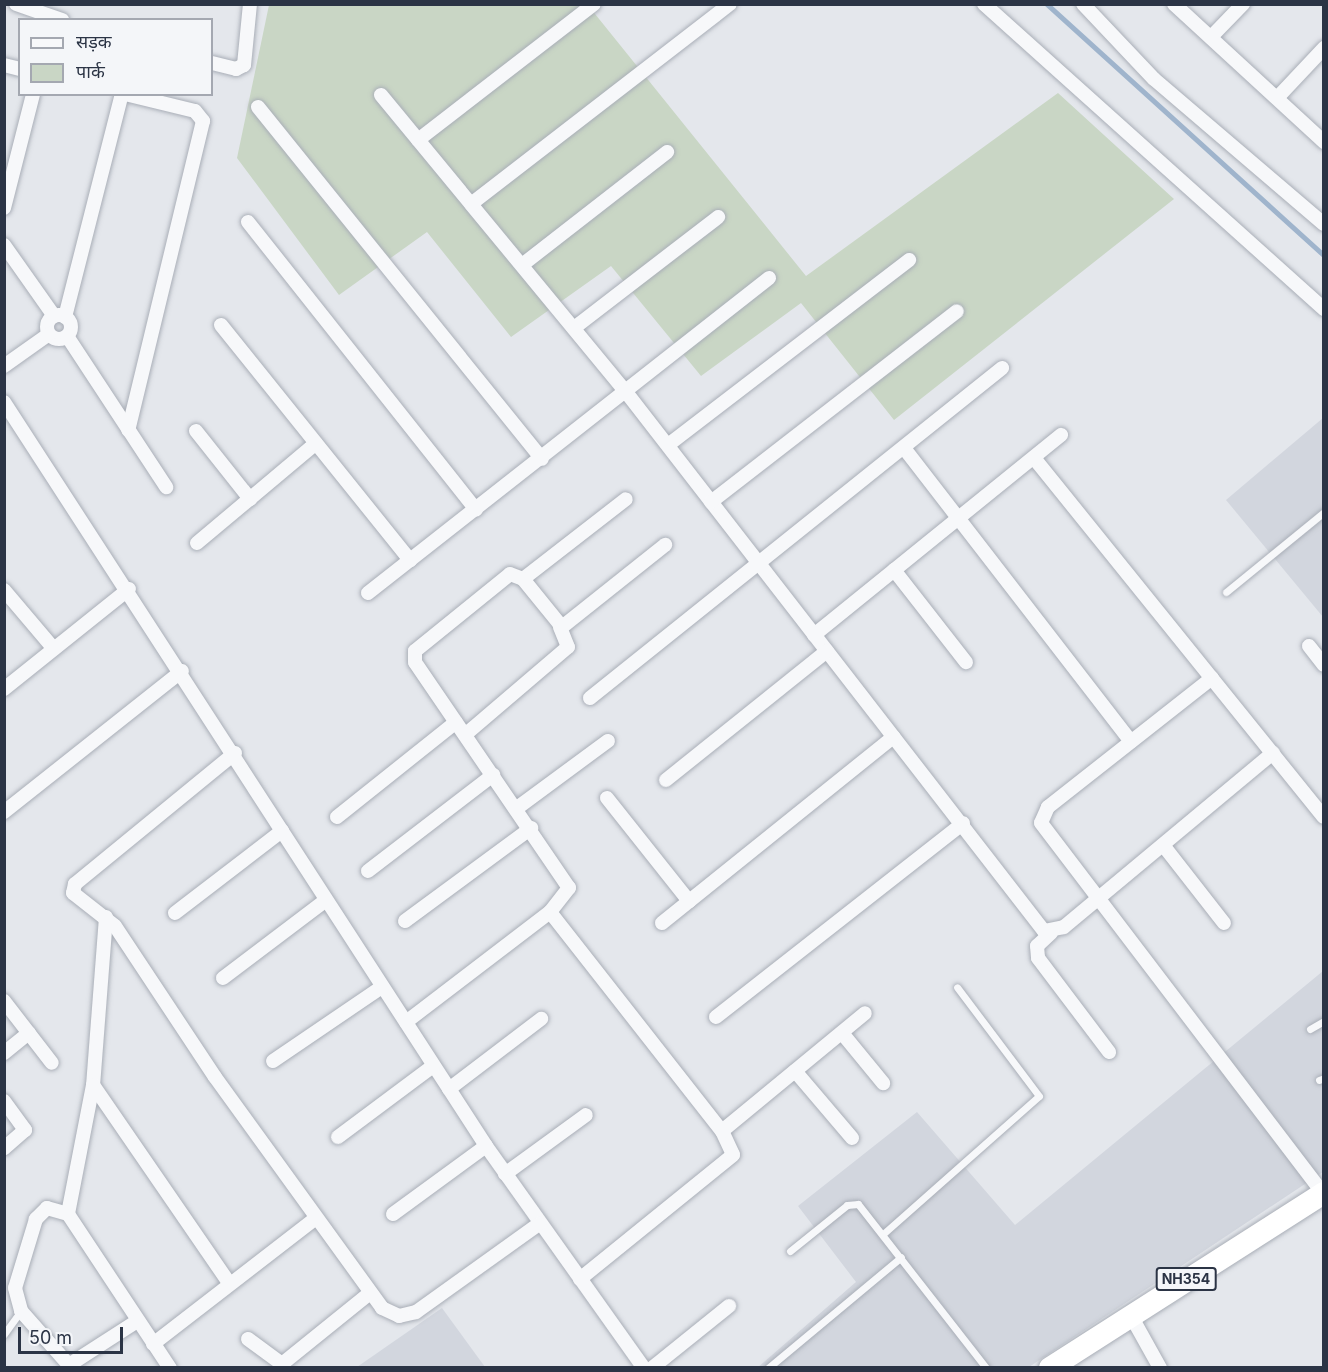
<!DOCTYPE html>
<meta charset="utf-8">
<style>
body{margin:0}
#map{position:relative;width:1328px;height:1372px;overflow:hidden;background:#e4e7ec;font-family:Inter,"Noto Sans Devanagari",sans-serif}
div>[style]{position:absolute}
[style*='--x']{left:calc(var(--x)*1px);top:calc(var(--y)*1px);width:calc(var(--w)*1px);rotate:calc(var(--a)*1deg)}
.built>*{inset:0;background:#d2d6de}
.green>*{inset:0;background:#c9d6c5}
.stream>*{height:4.5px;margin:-2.25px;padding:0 2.25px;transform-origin:2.25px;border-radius:2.25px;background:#9fb4cc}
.roads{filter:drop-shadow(0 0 2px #a9aeb7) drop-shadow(0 0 2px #a9aeb7)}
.service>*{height:7px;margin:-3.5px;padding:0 3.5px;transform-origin:3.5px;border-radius:3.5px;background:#f7f8fa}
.minor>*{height:14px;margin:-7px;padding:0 7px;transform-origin:7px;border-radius:7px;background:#f7f8fa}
.minor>.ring{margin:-7px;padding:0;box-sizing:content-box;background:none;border:14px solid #f7f8fa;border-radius:50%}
.trunk>*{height:22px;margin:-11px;padding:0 11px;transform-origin:11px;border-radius:11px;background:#fff}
span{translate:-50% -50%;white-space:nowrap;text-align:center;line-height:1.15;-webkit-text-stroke:4.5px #f4f6f9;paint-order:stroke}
.shield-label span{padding:2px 4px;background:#f4f6f9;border:2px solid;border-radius:4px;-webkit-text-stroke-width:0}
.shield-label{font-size:14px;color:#2b3445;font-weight:700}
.frame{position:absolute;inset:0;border:6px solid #2b3445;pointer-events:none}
.legend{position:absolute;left:18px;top:18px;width:195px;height:78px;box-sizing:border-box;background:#f4f6f9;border:2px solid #a4a8b1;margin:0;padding:8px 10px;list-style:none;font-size:18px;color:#2b3445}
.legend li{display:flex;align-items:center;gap:12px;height:30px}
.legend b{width:30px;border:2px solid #a4a8b1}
.scale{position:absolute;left:18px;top:1327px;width:105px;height:27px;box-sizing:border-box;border:3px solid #2b3445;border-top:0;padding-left:8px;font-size:18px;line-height:21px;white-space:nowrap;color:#2b3445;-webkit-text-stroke:4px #f4f6f9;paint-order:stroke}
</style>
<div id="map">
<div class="built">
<div style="clip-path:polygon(1323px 418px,1323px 617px,1226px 500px)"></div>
<div style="clip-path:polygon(1323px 971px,1323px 1172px,1029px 1367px,757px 1368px,856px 1282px,798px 1206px,917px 1112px,1015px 1225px)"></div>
<div style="clip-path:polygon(442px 1308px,485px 1367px,357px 1367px)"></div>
</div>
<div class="green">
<div style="clip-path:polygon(587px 4px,806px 276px,1058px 93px,1174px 199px,894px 420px,801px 303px,701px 376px,611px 266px,511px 337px,427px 232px,339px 295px,237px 158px,269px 5px)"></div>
</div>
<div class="stream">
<div style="--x:1047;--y:4;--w:374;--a:42.2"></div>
</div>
<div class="roads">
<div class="service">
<div style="--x:1226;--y:592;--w:127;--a:-39.2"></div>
<div style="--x:1310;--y:1029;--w:16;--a:-30"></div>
<div style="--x:1319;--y:1080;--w:5;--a:-22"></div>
<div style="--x:883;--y:1234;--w:208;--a:-41.5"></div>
<div style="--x:1039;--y:1096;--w:136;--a:-127"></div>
<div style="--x:790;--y:1251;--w:73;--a:-38.9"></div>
<div style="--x:847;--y:1205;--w:11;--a:-5"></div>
<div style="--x:858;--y:1204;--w:208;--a:52"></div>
<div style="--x:4;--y:1334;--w:29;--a:-54"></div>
<div style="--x:768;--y:1368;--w:173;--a:-39.8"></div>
</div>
<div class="minor">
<div style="--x:16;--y:4;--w:49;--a:19.2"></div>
<div style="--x:984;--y:4;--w:457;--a:41.9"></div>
<div style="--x:1083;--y:4;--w:103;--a:46.6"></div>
<div style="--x:1154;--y:79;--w:223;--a:40.5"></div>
<div style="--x:1174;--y:4;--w:204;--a:42.6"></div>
<div style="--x:1212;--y:36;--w:45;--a:-45.9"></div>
<div style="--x:212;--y:63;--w:25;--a:14"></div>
<div style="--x:236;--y:69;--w:9;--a:-27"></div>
<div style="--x:244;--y:65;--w:61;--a:-84.4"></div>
<div style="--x:4;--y:65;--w:16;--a:14"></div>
<div style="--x:125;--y:94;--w:72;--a:13.7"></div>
<div style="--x:195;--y:111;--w:13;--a:51"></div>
<div style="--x:203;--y:121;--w:318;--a:103.6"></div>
<div style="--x:381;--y:95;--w:385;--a:50.5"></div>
<div style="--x:626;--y:392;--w:682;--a:52.21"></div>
<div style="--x:1044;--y:931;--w:20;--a:-11"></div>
<div style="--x:1064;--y:927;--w:272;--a:-39.8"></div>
<div style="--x:1277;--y:98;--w:69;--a:-46.8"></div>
<div style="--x:258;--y:107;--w:452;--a:51.1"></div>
<div style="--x:418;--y:140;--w:222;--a:-37.7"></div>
<div style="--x:471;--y:204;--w:327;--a:-37.7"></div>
<div style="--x:4;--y:208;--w:118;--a:-75.7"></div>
<div style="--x:248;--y:222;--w:367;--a:51.6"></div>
<div style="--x:4;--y:245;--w:87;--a:54.8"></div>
<div style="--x:522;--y:265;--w:184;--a:-37.9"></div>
<div class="ring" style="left:47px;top:315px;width:10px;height:10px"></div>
<div style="--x:65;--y:317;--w:230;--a:-75.7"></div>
<div style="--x:221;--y:325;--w:302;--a:51.2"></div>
<div style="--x:574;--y:328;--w:182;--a:-37.6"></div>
<div style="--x:67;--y:336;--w:181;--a:56.7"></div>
<div style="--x:4;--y:366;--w:55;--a:-35.4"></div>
<div style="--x:4;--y:402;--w:886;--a:57.06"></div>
<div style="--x:486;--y:1146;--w:272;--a:54.6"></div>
<div style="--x:196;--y:431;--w:87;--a:51.5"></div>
<div style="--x:668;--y:445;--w:304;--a:-37.5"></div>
<div style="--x:904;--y:448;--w:371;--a:52.3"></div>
<div style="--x:1034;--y:458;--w:461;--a:51.1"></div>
<div style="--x:711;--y:502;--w:311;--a:-37.8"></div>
<div style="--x:197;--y:543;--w:155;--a:-40"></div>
<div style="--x:894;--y:570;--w:117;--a:52"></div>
<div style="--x:523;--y:579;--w:130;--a:-37.8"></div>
<div style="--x:4;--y:590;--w:77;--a:49.7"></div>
<div style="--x:368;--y:593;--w:510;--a:-38.15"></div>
<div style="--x:814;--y:635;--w:318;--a:-39"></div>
<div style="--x:1309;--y:646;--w:24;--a:52"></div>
<div style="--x:1212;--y:678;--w:209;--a:141.8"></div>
<div style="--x:1048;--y:807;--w:17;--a:114"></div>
<div style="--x:1041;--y:823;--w:465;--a:52.7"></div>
<div style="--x:4;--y:689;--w:160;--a:-38.7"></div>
<div style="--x:590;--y:698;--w:528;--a:-38.69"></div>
<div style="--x:466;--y:734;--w:134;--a:-40.5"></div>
<div style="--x:568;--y:647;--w:22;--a:-112"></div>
<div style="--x:235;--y:753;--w:207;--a:140.7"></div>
<div style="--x:75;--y:884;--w:9;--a:103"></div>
<div style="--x:73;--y:893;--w:53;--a:38.2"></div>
<div style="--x:115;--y:926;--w:181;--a:56.5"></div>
<div style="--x:215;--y:1077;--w:285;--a:54.1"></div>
<div style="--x:382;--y:1308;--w:19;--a:25"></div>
<div style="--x:399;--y:1316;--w:17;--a:-13"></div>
<div style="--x:416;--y:1312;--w:151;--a:-35.6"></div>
<div style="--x:666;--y:780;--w:206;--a:-38.7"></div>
<div style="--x:607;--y:798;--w:132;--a:51.5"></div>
<div style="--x:517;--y:808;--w:113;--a:-36.4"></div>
<div style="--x:4;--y:812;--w:227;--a:-38.4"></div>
<div style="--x:337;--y:817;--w:152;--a:-38.6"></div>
<div style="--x:1163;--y:845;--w:99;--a:52"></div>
<div style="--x:368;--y:871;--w:158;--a:-37.5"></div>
<div style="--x:550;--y:912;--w:278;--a:51.9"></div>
<div style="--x:722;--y:1131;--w:26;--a:65"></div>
<div style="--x:733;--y:1155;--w:197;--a:141"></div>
<div style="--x:175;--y:913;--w:135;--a:-37.5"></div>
<div style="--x:106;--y:917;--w:169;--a:94.4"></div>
<div style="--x:93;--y:1085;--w:131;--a:101"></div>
<div style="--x:68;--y:1214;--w:185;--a:56.5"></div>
<div style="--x:405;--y:921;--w:157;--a:-36.4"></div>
<div style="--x:662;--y:923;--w:297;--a:-38.8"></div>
<div style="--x:1051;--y:933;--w:19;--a:137"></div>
<div style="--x:1037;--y:946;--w:12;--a:85"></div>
<div style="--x:1038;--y:958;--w:118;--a:52.9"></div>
<div style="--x:223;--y:978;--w:129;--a:-37.1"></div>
<div style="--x:4;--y:1001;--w:78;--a:52.3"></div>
<div style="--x:716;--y:1017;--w:314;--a:-38.1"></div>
<div style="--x:406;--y:1022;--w:181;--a:-37.4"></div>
<div style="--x:550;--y:912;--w:31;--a:-52"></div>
<div style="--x:569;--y:888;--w:273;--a:-124.3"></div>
<div style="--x:415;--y:662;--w:11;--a:-90"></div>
<div style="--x:415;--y:651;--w:122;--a:-39"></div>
<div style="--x:510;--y:574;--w:14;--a:21"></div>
<div style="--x:523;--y:579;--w:62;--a:50.9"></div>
<div style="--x:562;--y:627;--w:132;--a:-38.5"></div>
<div style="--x:842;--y:1033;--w:65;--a:50.6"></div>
<div style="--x:4;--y:1053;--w:32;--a:-39"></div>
<div style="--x:273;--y:1061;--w:132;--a:-34.2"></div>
<div style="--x:795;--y:1071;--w:88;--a:49.6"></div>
<div style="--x:93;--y:1085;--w:240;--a:55.5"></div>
<div style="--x:449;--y:1089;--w:116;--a:-37.3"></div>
<div style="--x:4;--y:1101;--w:36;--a:54"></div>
<div style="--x:25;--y:1130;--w:28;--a:139"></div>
<div style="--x:722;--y:1131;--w:185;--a:-39.5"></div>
<div style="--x:338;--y:1137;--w:119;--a:-36.8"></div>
<div style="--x:505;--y:1174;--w:100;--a:-36.1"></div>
<div style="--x:68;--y:1214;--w:22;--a:-164"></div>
<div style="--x:47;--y:1208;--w:16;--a:135"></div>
<div style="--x:36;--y:1219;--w:72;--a:106.9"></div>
<div style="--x:15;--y:1288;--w:24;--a:75"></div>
<div style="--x:21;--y:1311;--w:72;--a:48.4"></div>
<div style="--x:69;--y:1365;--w:81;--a:-32.9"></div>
<div style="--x:393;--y:1214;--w:115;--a:-36.2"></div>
<div style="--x:1130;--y:1314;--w:62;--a:60.9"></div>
<div style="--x:248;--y:1339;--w:42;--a:36.3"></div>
<div style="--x:282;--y:1364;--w:113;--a:-38.9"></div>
<div style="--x:153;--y:1344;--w:206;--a:-37.7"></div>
<div style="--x:652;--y:1368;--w:99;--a:-38.8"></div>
</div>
<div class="trunk">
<div style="--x:1050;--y:1368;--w:325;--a:-32.6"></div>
</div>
</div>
<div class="shield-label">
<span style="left:1186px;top:1279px">NH354</span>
</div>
<div class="frame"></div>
<ul class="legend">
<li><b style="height:8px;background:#f7f8fa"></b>सड़क</li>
<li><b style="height:16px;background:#c9d6c5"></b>पार्क</li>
</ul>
<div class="scale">50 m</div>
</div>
